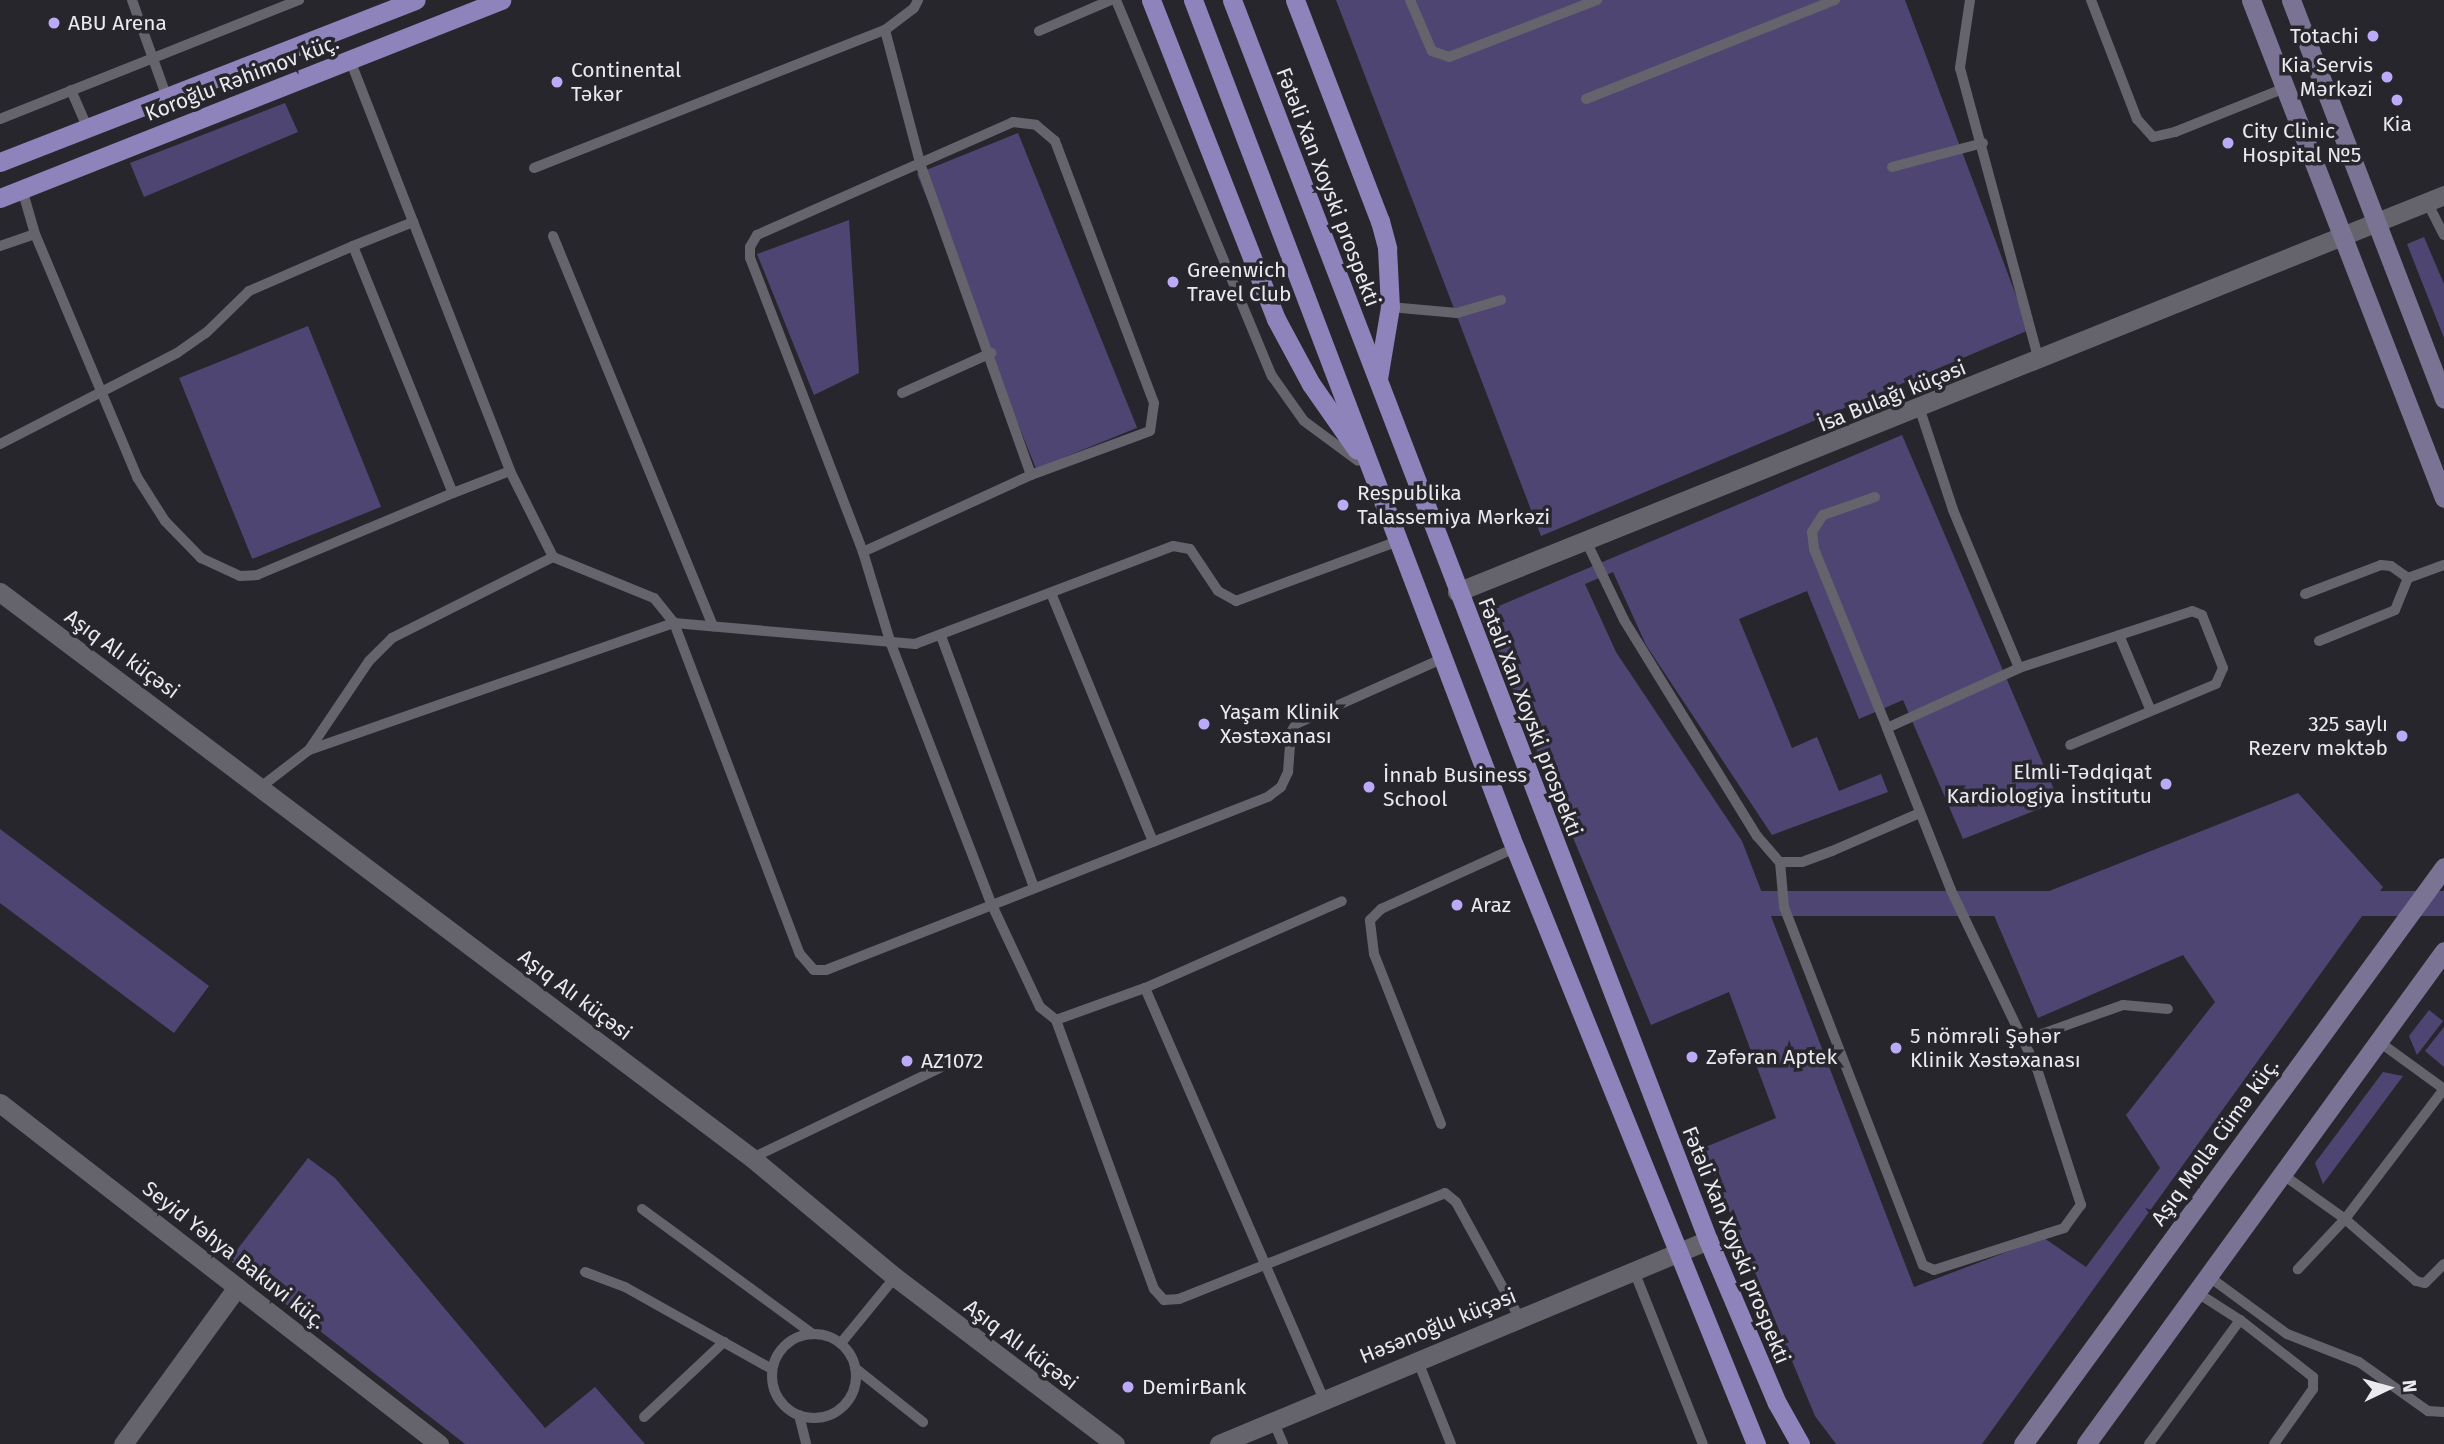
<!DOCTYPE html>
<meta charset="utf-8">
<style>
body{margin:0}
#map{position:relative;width:2444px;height:1444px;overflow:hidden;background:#27262d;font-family:"Fira Sans",sans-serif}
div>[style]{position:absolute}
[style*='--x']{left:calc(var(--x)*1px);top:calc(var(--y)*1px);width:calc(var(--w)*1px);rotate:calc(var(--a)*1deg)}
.green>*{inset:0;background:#4f4572;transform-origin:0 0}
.service>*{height:10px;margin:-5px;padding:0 5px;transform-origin:5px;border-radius:5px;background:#65646c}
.service>.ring{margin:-5px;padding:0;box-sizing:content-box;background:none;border:10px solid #65646c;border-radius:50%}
.minor>*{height:19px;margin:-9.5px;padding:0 9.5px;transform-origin:9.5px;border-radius:9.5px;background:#65646c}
.tertiary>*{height:19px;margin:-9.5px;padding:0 9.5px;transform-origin:9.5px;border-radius:9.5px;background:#65646c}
.secondary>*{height:19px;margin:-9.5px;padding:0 9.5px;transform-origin:9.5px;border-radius:9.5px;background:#7a7393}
.primary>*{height:19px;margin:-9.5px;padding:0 9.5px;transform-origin:9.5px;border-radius:9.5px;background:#8e83bb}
.dots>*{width:19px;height:19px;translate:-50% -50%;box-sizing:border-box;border:4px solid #27262d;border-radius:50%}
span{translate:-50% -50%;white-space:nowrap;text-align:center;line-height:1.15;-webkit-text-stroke:7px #27262d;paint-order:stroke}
.poi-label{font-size:21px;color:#eae9ee}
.left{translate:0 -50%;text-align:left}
.right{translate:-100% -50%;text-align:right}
.street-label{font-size:21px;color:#eae9ee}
.north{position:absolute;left:2353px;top:1353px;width:70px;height:70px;-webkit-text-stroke:5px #27262d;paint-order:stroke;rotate:85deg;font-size:19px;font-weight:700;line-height:28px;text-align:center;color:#eae9ee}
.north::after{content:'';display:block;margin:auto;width:24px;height:32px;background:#eae9ee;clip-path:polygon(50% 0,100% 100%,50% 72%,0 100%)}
</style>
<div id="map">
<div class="green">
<div style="clip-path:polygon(1336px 0,1905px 0,2029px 330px,1541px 536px)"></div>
<div style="clip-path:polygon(285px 103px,298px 132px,144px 197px,130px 163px)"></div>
<div style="left:1018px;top:133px;width:318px;height:109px;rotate:68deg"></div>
<div style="clip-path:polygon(849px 220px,859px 373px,814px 395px,757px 254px)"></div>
<div style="clip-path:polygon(2424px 237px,2444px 284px,2444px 338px,2407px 244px)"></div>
<div style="left:308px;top:326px;width:195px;height:139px;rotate:68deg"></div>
<div style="clip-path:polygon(1902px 435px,2059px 801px,1963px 839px,1903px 700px,1859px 719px,1807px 591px,1739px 619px,1792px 748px,1817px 737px,1839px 791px,1881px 774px,1888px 792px,1772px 835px,1646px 645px,1613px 572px,1585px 584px,1616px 652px,1742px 841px,1914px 1287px,2044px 1238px,2086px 1267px,2160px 1168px,2126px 1115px,2215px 1002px,2183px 955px,2038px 1018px,1993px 913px,2298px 793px,2383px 887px,1982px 1444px,1836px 1444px,1815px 1416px,1703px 1148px,1776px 1118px,1729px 992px,1651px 1025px,1480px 614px)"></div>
<div style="clip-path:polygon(0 829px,209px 986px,174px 1033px,0 903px)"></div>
<div style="left:2444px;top:891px;width:25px;height:685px;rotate:90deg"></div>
<div style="clip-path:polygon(2429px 1010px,2443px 1021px,2417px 1055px,2409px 1036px)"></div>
<div style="clip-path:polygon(2444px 1027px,2444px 1067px,2425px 1051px)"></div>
<div style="clip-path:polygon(2383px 1072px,2403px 1076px,2323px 1184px,2315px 1163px)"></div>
<div style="clip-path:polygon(308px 1158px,335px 1178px,545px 1428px,595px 1387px,645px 1444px,465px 1444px,229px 1260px)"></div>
</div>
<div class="service">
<div style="--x:132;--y:0;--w:104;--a:70.3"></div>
<div style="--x:1116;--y:0;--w:407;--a:67.5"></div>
<div style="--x:1272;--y:376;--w:55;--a:54.6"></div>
<div style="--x:1304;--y:421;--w:67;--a:36.5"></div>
<div style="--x:1410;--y:0;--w:56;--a:66.7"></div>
<div style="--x:1432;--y:51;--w:18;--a:19"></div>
<div style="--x:1449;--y:57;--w:159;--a:-21.1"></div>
<div style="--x:1970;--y:0;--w:69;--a:98.4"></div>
<div style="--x:1960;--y:68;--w:303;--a:74.9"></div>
<div style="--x:2091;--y:0;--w:128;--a:68.9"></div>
<div style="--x:2137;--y:119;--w:24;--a:48"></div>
<div style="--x:2153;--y:137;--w:23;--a:-13"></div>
<div style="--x:2175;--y:132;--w:118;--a:-21.8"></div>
<div style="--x:885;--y:30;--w:141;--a:75.2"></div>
<div style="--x:921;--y:166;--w:328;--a:70.4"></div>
<div style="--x:1039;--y:31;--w:78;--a:-23.3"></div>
<div style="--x:350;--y:60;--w:441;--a:68.7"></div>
<div style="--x:510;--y:471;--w:96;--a:63.4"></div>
<div style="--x:71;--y:90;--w:43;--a:66.4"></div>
<div style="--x:1586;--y:99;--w:268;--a:-21.7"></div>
<div style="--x:0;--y:119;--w:322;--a:-21.7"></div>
<div style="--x:1013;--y:122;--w:23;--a:7"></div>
<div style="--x:1036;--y:125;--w:25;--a:40"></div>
<div style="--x:1055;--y:141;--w:280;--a:69.3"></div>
<div style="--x:1154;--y:403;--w:28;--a:98"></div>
<div style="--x:1150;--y:431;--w:127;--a:159.7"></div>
<div style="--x:1031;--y:475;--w:185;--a:155.4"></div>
<div style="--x:863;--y:552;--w:315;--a:-111"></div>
<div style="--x:750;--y:258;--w:11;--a:-90"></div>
<div style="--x:750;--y:247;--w:14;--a:-60"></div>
<div style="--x:757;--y:235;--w:280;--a:-23.8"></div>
<div style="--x:1892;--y:167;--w:94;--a:-14.8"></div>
<div style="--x:534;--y:168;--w:377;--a:-21.5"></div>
<div style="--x:885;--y:30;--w:36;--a:-37"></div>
<div style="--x:914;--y:8;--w:9;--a:-63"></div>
<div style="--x:22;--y:189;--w:47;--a:73.9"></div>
<div style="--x:35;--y:234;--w:264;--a:67.2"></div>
<div style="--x:137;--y:477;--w:52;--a:57.5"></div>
<div style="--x:165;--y:521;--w:52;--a:45.8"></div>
<div style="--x:201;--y:558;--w:43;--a:24.8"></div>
<div style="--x:240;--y:576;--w:17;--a:-3"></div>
<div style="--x:257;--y:575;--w:212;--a:-22.7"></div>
<div style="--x:2427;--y:202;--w:37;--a:63"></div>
<div style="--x:553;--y:236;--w:422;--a:67.7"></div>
<div style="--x:0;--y:246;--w:37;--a:-19"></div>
<div style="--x:353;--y:246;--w:65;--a:-21.8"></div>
<div style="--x:1390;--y:307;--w:67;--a:5.1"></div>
<div style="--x:1457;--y:313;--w:46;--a:-16.5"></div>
<div style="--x:902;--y:393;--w:98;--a:-24.2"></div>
<div style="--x:1920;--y:410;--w:105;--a:71.7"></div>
<div style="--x:1953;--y:510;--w:171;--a:67.3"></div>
<div style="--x:0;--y:444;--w:199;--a:-27.2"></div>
<div style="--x:177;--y:353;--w:35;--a:-35"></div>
<div style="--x:206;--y:333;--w:60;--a:-44.3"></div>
<div style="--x:249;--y:291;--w:113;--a:-23.4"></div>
<div style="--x:353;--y:246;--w:266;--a:68"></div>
<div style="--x:453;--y:493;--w:61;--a:-21.1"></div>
<div style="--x:1875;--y:497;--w:55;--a:160.9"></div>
<div style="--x:1823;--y:515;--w:20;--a:123"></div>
<div style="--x:1812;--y:532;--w:17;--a:83"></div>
<div style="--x:1814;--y:549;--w:193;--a:67.8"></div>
<div style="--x:1587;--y:543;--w:85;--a:64.3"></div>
<div style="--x:1624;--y:620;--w:254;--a:58.4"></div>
<div style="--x:1757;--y:836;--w:35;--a:49"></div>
<div style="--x:1780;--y:862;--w:22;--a:0"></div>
<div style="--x:1802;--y:862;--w:32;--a:-20"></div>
<div style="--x:1832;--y:851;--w:96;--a:-23.4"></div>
<div style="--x:863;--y:552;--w:96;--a:73.1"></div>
<div style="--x:891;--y:644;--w:278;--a:68.9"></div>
<div style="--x:991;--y:903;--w:115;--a:64.8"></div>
<div style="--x:1040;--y:1007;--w:21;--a:39"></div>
<div style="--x:1056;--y:1020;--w:286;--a:70"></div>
<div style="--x:1154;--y:1289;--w:15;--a:48"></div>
<div style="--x:1164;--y:1300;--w:15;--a:-4"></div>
<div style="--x:1179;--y:1299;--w:286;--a:-21.7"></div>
<div style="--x:1445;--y:1193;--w:14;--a:39"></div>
<div style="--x:1456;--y:1202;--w:131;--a:61.3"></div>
<div style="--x:1051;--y:593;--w:269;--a:67.7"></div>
<div style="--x:2305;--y:594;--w:81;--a:-20.9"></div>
<div style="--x:2381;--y:565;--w:10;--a:6"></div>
<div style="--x:2391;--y:566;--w:21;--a:35"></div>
<div style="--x:2119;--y:635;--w:82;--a:67.2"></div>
<div style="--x:941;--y:636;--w:268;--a:69.7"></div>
<div style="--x:2319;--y:641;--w:82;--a:-22.2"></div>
<div style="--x:2395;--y:610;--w:35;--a:-68"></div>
<div style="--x:2408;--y:578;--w:38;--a:-20"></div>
<div style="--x:309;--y:750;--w:386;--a:-19.2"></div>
<div style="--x:674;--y:623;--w:354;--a:69.2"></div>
<div style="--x:800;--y:954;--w:21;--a:49"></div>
<div style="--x:814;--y:970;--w:12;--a:0"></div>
<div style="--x:826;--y:970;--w:476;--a:-21.4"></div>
<div style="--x:1269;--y:796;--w:15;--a:-37"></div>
<div style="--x:1281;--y:787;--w:17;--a:-65"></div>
<div style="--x:1288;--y:772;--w:40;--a:-85.7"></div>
<div style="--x:1291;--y:732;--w:9;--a:-58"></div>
<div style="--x:1296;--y:724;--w:159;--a:-24.1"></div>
<div style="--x:262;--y:786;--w:59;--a:-37.5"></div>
<div style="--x:309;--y:750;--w:107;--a:-56"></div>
<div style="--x:369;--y:661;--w:33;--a:-45"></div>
<div style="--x:392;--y:638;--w:180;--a:-26.7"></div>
<div style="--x:553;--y:557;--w:109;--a:22.1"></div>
<div style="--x:654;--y:598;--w:32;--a:51"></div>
<div style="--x:674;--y:623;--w:242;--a:5"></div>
<div style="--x:915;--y:644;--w:276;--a:-20.8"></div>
<div style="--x:1173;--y:546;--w:17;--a:10"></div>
<div style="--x:1190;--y:549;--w:50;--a:56.3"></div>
<div style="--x:1218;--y:591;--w:21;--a:29"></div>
<div style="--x:1236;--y:601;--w:173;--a:-20.3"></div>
<div style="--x:1780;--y:862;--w:45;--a:84.9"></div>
<div style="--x:1784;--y:907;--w:384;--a:68.8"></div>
<div style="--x:1923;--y:1265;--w:12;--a:24"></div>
<div style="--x:1934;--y:1270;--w:137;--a:-17.9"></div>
<div style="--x:2064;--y:1228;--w:29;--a:-54"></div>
<div style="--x:2081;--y:1205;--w:143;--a:-107.9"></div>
<div style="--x:2037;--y:1069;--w:199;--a:-115.7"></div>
<div style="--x:1951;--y:890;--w:174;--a:-111.6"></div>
<div style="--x:1887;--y:728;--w:145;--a:-24.4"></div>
<div style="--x:2019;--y:668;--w:182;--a:-18.2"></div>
<div style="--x:2192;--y:611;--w:11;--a:22"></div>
<div style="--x:2202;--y:615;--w:57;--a:68.4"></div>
<div style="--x:2223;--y:668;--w:17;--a:114"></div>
<div style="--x:2216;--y:684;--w:158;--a:157.3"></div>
<div style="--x:1145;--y:988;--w:447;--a:66.5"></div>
<div style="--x:1056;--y:1020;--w:95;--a:-19.8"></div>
<div style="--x:1145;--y:988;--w:215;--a:-23.8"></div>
<div style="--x:2025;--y:1040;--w:104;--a:-19.7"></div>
<div style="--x:2123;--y:1005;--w:45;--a:5.1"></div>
<div style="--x:2378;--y:1041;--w:82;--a:36"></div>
<div style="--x:2444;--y:1089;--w:163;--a:127.3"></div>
<div style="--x:2345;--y:1219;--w:94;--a:41.1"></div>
<div style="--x:2416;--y:1281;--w:9;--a:13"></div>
<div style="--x:2425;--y:1283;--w:27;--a:-45"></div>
<div style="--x:1441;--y:1124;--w:183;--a:-111.5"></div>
<div style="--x:1374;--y:954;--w:34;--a:-97"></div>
<div style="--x:1370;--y:920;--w:16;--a:-45"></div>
<div style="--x:1381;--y:909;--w:147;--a:-24.5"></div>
<div style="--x:752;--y:1158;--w:222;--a:-25.6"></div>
<div style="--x:2282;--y:1174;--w:77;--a:35.5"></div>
<div style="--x:2345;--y:1219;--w:69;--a:133.2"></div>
<div style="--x:642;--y:1209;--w:212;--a:36.2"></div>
<div style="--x:1634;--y:1271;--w:186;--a:68.3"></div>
<div style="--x:585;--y:1272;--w:43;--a:20.6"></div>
<div style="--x:625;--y:1287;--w:168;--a:29.2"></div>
<div style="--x:2208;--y:1276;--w:98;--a:36.3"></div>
<div style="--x:2287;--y:1334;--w:77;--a:21.3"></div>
<div style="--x:2359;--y:1362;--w:85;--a:35.4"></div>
<div style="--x:2428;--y:1411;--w:16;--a:4"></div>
<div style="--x:2196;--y:1292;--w:52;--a:32.5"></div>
<div class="ring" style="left:772px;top:1334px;width:74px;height:74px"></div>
<div style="--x:841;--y:1343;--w:85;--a:-50.7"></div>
<div style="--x:1417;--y:1359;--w:92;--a:68.2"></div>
<div style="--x:855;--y:1368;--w:87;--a:38.5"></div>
<div style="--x:799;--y:1415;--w:30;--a:76"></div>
<div style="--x:644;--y:1417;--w:110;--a:-43.2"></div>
<div style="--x:1272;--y:1418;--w:28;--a:67"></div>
<div style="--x:2149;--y:1444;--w:154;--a:-53.7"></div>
<div style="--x:2240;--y:1320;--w:93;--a:38"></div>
<div style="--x:2313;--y:1377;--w:12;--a:90"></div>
<div style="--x:2313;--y:1389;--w:67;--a:125.3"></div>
</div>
<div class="minor">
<div style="--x:0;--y:592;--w:941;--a:36.97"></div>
<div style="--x:752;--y:1158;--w:186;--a:39.8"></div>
<div style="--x:895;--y:1277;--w:276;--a:37.2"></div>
<div style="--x:1457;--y:592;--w:1064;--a:-21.91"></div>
<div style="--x:0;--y:1103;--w:556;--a:37.84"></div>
<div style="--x:123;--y:1444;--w:194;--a:-54"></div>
</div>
<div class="tertiary">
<div style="--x:1219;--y:1444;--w:530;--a:-22.64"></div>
</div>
<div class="secondary">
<div style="--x:2251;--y:0;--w:534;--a:68.82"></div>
<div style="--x:2291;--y:0;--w:427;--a:69"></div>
<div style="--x:2023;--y:1444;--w:714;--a:-53.88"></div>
<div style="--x:2086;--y:1444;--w:609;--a:-54.01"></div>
</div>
<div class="primary">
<div style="--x:1151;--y:0;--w:343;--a:68.6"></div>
<div style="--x:1276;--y:319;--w:74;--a:61.7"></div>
<div style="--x:1311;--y:384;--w:80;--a:55.1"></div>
<div style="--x:1193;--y:0;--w:896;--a:69.22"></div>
<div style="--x:1511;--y:838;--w:654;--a:67.99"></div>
<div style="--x:1232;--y:0;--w:1328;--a:69"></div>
<div style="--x:1708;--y:1240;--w:177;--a:67.1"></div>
<div style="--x:1777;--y:1403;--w:47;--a:60.7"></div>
<div style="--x:1295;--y:0;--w:237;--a:69"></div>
<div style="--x:1380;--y:221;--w:28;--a:75"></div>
<div style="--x:1387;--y:248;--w:59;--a:87.1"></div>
<div style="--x:1390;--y:307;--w:73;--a:99.5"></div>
<div style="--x:0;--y:162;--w:446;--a:-21.3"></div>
<div style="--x:0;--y:198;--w:539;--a:-21.56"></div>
</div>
<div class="dots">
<div style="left:54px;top:23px;background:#baaaf7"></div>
<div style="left:2373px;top:36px;background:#baaaf7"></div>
<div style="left:2387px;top:77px;background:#baaaf7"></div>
<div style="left:557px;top:82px;background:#baaaf7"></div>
<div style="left:2397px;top:100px;background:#baaaf7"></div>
<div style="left:2228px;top:143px;background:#baaaf7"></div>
<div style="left:1173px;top:282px;background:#baaaf7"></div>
<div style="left:1343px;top:505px;background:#baaaf7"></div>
<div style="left:1204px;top:724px;background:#baaaf7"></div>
<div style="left:2402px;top:736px;background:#baaaf7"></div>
<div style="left:2166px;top:784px;background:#baaaf7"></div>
<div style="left:1369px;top:787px;background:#baaaf7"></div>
<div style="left:1457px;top:905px;background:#baaaf7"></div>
<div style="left:1896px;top:1048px;background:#baaaf7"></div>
<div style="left:1692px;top:1057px;background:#baaaf7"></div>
<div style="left:907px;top:1061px;background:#baaaf7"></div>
<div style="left:1128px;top:1387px;background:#baaaf7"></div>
</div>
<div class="poi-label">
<span class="left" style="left:68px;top:23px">ABU Arena</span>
<span class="right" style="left:2359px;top:36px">Totachi</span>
<span class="right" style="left:2373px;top:77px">Kia Servis<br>Mərkəzi</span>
<span class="left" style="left:571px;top:82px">Continental<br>Təkər</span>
<span style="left:2397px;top:124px">Kia</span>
<span class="left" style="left:2242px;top:143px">City Clinic<br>Hospital №5</span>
<span class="left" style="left:1187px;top:282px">Greenwich<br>Travel Club</span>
<span class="left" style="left:1357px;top:505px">Respublika<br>Talassemiya Mərkəzi</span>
<span class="left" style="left:1220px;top:724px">Yaşam Klinik<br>Xəstəxanası</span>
<span class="right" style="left:2388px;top:736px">325 saylı<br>Rezerv məktəb</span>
<span class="right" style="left:2152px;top:784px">Elmli-Tədqiqat<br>Kardiologiya İnstitutu</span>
<span class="left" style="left:1383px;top:787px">İnnab Business<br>School</span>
<span class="left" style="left:1471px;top:905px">Araz</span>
<span class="left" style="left:1910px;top:1048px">5 nömrəli Şəhər<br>Klinik Xəstəxanası</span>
<span class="left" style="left:1706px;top:1057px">Zəfəran Aptek</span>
<span class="left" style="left:921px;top:1061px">AZ1072</span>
<span class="left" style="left:1142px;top:1387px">DemirBank</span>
</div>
<div class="street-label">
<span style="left:242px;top:78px;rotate:-21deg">Koroğlu Rəhimov küç.</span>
<span style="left:1328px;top:187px;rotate:69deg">Fətəli Xan Xoyski prospekti</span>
<span style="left:1892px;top:396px;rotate:-22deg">İsa Bulağı küçəsi</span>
<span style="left:122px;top:654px;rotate:36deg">Aşıq Alı küçəsi</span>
<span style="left:1530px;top:717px;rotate:69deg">Fətəli Xan Xoyski prospekti</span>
<span style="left:575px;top:995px;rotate:37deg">Aşıq Alı küçəsi</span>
<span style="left:2215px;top:1142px;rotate:-54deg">Aşıq Molla Cümə küç.</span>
<span style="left:1736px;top:1245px;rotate:68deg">Fətəli Xan Xoyski prospekti</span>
<span style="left:234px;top:1255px;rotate:38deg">Seyid Yəhya Bakuvi küç.</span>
<span style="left:1438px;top:1326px;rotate:-22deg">Həsənoğlu küçəsi</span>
<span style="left:1021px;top:1345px;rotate:37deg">Aşıq Alı küçəsi</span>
</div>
<div class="north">N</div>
</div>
